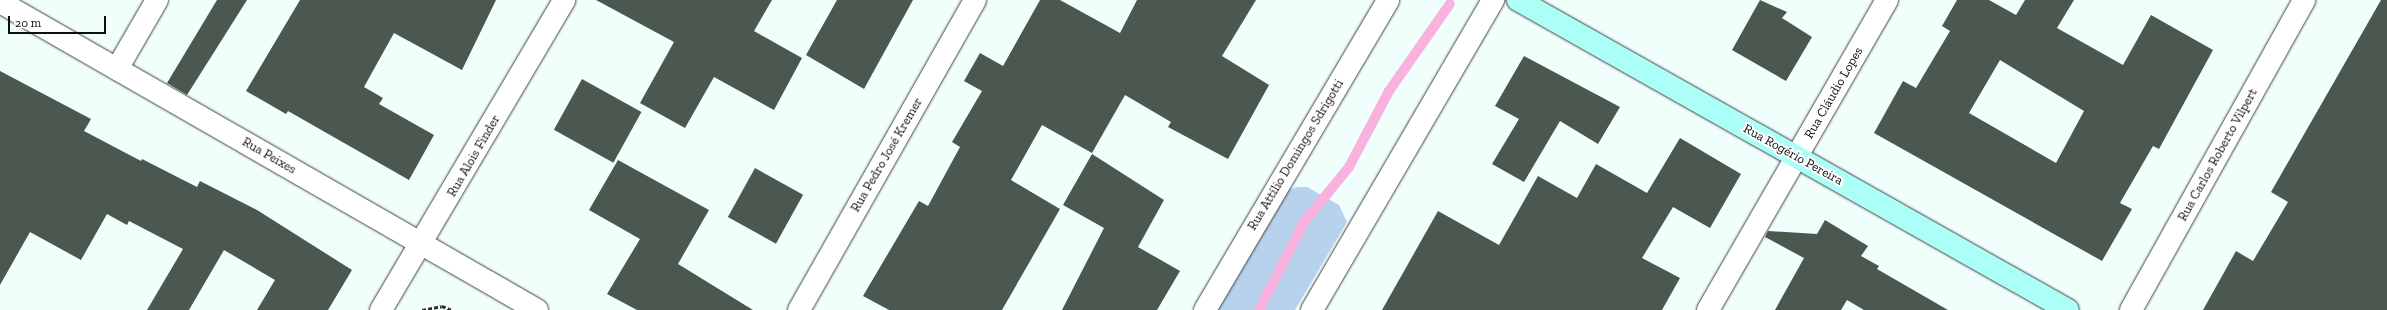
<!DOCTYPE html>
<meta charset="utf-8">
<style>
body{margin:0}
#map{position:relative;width:2387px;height:310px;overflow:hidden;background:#f0fffc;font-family:"Zilla Slab",serif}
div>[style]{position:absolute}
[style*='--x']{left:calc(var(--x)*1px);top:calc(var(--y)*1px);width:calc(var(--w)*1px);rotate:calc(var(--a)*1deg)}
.green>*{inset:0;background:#b7d2ec}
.stream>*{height:10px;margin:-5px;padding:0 5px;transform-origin:5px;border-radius:5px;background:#f9b2dd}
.building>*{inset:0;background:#4a5850;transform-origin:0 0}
.path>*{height:2.5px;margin-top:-1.25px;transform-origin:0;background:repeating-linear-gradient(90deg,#303030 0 4px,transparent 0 6px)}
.roads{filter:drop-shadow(0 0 1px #414141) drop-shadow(0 0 1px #414141)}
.street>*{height:22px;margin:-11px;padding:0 11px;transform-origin:11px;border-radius:11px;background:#fff}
.secondary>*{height:22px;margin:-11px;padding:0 11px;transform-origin:11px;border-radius:11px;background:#abfff7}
span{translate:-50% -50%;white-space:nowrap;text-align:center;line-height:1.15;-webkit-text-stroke:4px #fff;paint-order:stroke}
.street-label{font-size:13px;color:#0e0e0e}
.scale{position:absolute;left:8px;top:16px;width:98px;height:18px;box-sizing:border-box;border:2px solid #0e0e0e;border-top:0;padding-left:5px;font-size:12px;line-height:14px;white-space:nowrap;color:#0e0e0e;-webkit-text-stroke:3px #fff;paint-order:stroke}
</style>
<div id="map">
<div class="green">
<div style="clip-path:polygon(1297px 187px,1307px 187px,1339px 205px,1347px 222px,1295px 310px,1217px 310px,1288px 190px)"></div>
</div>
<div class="stream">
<div style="--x:1259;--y:310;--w:99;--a:-62.9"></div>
<div style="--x:1304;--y:222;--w:71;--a:-50.7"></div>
<div style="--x:1349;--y:167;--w:86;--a:-62.2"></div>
<div style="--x:1389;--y:91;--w:106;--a:-55"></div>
</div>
<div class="building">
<div style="clip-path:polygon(217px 0,247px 0,187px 95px,167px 83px)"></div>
<div style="clip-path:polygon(300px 0,496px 0,462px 70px,394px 33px,364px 87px,383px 98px,379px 104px,434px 135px,409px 180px,288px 111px,286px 114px,246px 91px)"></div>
<div style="clip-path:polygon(596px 0,772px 0,754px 31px,802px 58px,774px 110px,714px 77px,685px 128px,640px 103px,674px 42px)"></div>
<div style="clip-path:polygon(837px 0,913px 0,864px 89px,806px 55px)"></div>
<div style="clip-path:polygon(1040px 0,1060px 0,1120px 33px,1137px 0,1256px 0,1222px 56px,1269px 85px,1228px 159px,1168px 127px,1171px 122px,1125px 95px,1092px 153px,1042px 125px,1011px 180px,1060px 209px,1002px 310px,889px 310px,863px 296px,919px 201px,928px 206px,960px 147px,952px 142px,982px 91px,964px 81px,980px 53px,1003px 66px)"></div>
<div style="clip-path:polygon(1760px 0,1787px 12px,1782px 18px,1812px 37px,1786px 81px,1732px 50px)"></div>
<div style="clip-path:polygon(evenodd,1957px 0,1989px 0,2016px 15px,2025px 0,2074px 0,2057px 28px,2123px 65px,2151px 15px,2213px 50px,2159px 149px,2153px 146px,2120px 203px,2132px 209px,2102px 261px,1874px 133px,1903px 81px,1916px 88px,1950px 31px,1942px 26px,1957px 0,2000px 60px,2084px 111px,2056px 163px,1969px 113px,2000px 60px)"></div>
<div style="clip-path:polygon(2381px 0,2387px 0,2387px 310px,2203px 310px,2236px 251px,2253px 261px,2288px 202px,2271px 192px)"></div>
<div style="clip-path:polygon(1524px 56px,1620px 107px,1598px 144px,1560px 121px,1524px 182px,1492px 164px,1519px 119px,1495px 106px)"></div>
<div style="clip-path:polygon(0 71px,91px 119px,84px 131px,141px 161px,142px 159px,197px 187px,200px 181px,257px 210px,352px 270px,328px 310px,257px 310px,275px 280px,224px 250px,189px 310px,147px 310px,183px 249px,129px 221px,127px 225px,107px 214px,81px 260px,30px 232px,0 285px)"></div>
<div style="left:582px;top:79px;width:68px;height:58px;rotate:29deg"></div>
<div style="clip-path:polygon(1680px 138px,1741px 174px,1710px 228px,1673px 207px,1642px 258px,1680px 278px,1662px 310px,1382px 310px,1438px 211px,1499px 245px,1538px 176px,1577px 198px,1596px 164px,1647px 193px)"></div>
<div style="clip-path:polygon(1092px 154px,1164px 200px,1138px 247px,1180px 271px,1157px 310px,1062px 310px,1104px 228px,1063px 205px)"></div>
<div style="clip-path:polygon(618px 160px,709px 210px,678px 264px,753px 310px,637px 310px,607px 294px,640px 239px,589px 210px)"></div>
<div style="left:755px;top:168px;width:55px;height:56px;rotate:29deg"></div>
<div style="clip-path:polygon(1825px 220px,1868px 246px,1861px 256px,1879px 266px,1877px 269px,1948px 310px,1864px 310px,1847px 300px,1841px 310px,1775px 310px,1804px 258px,1765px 237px,1768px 231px,1817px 234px)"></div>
</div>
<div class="path">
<div style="--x:422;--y:310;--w:20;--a:-11"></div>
<div style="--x:442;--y:306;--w:11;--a:22"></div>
</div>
<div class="roads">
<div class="street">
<div style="--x:0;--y:2;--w:619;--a:29.84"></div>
<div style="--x:117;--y:69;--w:80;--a:-59.9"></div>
<div style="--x:381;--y:310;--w:360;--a:-59.4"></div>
<div style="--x:799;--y:310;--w:356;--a:-60.4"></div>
<div style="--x:1205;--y:310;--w:360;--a:-59.4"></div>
<div style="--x:1312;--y:310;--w:359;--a:-59.7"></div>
<div style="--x:1708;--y:310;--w:358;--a:-60"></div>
<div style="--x:2131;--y:310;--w:355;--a:-60.8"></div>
</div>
<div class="secondary">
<div style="--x:1518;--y:0;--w:631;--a:29.41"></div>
</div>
</div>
<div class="street-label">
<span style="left:1834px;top:93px;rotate:-60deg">Rua Cláudio Lopes</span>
<span style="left:887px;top:155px;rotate:-60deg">Rua Pedro José Kremer</span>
<span style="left:1296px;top:155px;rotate:-59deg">Rua Attílio Domingos Sdrigotti</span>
<span style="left:1793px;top:155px;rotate:29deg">Rua Rogério Pereira</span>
<span style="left:2218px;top:155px;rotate:-61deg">Rua Carlos Roberto Vilpert</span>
<span style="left:269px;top:156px;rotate:30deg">Rua Peixes</span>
<span style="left:474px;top:156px;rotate:-60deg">Rua Alois Finder</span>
</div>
<div class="scale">20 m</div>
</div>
